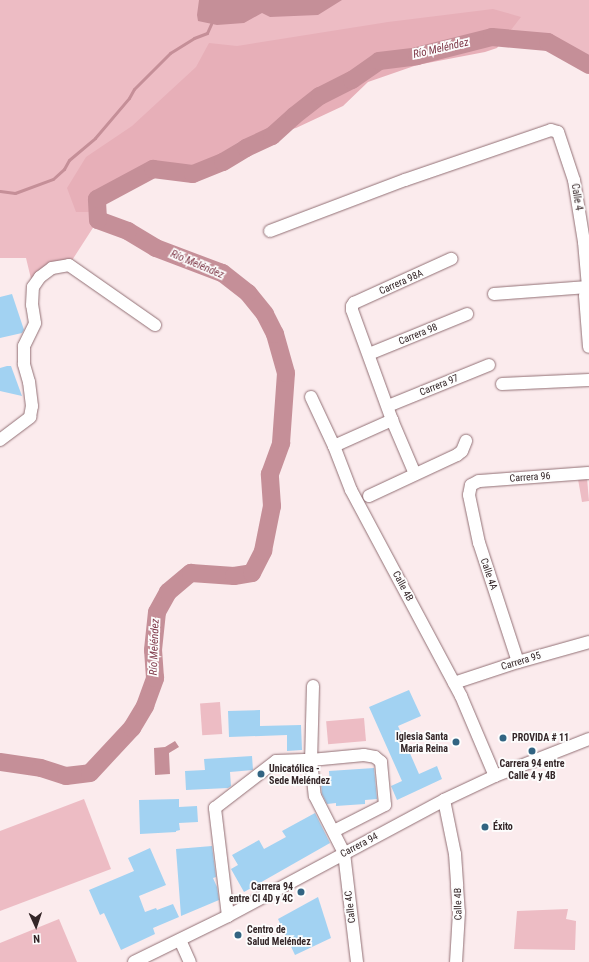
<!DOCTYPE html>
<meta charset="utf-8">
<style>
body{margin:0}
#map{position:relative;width:589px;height:962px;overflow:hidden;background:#fbebed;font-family:"Roboto Condensed",sans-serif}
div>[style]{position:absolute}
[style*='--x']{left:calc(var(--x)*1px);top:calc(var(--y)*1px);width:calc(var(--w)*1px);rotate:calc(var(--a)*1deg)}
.green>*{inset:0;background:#edbcc4;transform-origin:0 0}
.forest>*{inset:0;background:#e7afb8}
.water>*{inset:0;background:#c58f98}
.stream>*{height:3px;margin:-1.5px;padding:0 1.5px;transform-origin:1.5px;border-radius:1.5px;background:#c58f98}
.river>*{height:18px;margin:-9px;padding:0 9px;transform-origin:9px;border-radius:9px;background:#c58f98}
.building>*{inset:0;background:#a2d2f2}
.roads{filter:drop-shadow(0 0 1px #927075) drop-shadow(0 0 1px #927075)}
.minor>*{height:12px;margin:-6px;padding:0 6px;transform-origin:6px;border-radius:6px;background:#fff}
.dots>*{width:11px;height:11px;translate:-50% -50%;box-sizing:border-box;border:2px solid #fdfdfd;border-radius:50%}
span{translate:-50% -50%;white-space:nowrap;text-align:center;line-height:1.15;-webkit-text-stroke:3.5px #fdfdfd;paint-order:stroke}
.street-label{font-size:10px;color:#342628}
.poi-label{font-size:10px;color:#342628;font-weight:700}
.right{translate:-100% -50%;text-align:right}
.left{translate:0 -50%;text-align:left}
.water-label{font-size:11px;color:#7f3949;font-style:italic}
.north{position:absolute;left:16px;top:906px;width:40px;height:40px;-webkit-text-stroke:3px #fdfdfd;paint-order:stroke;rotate:177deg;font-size:11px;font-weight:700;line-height:16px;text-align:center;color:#342628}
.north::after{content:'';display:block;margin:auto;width:14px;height:18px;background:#342628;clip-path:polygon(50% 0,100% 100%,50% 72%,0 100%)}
</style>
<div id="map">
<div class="green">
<div style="clip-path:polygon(0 0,589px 0,589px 65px,548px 42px,492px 37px,417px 56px,294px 116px,272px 136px,246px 148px,223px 162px,193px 174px,153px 169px,97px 199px,98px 220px,69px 265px,52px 268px,33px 287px,26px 258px,0 258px)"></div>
<div style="clip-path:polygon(587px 478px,589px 501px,582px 502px,578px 479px)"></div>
<div style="left:220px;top:702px;width:32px;height:20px;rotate:86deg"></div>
<div style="left:364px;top:718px;width:23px;height:38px;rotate:85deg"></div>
<div style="clip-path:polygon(84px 799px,111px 869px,0 911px,0 831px)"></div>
<div style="clip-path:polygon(568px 909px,566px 919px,576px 921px,575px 950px,514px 949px,517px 911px)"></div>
<div style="clip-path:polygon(59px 919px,77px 962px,0 962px,0 943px)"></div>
</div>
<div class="forest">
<div style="clip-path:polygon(493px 9px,521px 17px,497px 48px,485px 52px,417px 65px,368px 82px,343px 106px,296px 128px,240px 141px,202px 165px,165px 164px,141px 170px,90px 200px,89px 212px,76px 212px,67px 188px,86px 157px,132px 126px,196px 67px,209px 43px,237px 46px,388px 22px)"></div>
</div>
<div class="water">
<div style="clip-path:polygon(199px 0,342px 0,318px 15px,270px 17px,262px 13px,244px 23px,217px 25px,198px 21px,197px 15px)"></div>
<div style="clip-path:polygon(175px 741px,179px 747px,169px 753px,170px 774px,155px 775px,154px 748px,165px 747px)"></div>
</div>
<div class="stream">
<div style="--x:0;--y:191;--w:15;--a:8"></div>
<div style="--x:15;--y:193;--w:40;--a:-20.2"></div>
<div style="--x:53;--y:179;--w:15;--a:-42"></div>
<div style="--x:64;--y:169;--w:10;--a:-61"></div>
<div style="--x:69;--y:160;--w:34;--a:-40"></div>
<div style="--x:95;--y:138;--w:52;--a:-49.6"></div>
<div style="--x:129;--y:98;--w:10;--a:-61"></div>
<div style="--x:134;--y:89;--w:51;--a:-45"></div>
<div style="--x:170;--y:53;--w:28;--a:-32"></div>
<div style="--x:194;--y:38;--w:14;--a:-21"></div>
<div style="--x:207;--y:33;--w:10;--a:-66"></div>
</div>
<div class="river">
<div style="--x:0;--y:762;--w:41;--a:8.3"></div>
<div style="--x:41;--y:768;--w:26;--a:18"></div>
<div style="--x:66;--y:776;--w:24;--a:-7"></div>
<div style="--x:90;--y:773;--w:62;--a:-47"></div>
<div style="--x:132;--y:728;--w:26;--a:-59"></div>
<div style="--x:145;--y:706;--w:30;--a:-70"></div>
<div style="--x:155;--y:678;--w:28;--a:-94"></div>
<div style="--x:153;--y:650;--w:38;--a:-84"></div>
<div style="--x:157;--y:612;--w:23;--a:-61"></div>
<div style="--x:168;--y:592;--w:30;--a:-40"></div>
<div style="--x:191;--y:573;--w:43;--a:4"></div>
<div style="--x:234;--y:576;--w:18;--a:-9"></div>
<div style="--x:252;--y:573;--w:25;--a:-63"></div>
<div style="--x:263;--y:551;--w:46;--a:-78.7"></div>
<div style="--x:272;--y:506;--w:32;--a:-94"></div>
<div style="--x:270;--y:474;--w:33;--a:-70"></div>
<div style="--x:281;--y:443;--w:70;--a:-85.9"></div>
<div style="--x:286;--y:373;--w:41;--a:-105.8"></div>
<div style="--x:275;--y:334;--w:22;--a:-117"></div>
<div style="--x:265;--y:314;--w:27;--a:-129"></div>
<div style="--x:248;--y:293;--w:33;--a:-142"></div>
<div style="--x:222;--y:273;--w:71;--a:-159.3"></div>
<div style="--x:156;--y:248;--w:33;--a:-149"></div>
<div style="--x:128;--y:231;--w:32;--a:-160"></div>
<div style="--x:98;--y:220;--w:21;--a:-93"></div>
<div style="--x:97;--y:199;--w:64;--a:-28.2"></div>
<div style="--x:153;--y:169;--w:40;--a:7.1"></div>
<div style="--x:193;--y:174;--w:32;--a:-22"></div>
<div style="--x:223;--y:162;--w:27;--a:-31"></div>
<div style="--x:246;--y:148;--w:29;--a:-25"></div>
<div style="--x:272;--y:136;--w:30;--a:-42"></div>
<div style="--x:294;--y:116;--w:33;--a:-38"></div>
<div style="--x:320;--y:96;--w:36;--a:-27"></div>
<div style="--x:352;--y:80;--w:33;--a:-35"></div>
<div style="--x:379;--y:61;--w:38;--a:-7"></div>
<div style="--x:417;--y:56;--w:77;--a:-14.2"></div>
<div style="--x:492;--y:37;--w:56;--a:5.1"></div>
<div style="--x:548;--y:42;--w:47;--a:29.3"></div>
</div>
<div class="building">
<div style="clip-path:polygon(12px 294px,24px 330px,22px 333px,0 338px,0 297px)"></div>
<div style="clip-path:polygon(7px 366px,11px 366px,22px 396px,0 391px,0 368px)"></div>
<div style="clip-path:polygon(409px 690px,421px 716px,398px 726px,419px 774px,437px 766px,442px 779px,397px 800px,391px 786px,402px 781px,369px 707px)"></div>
<div style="clip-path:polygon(260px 710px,260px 726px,301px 725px,302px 750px,287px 751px,287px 735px,229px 737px,228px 711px)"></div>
<div style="clip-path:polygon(252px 756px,253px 770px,230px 772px,231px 786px,228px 788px,186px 790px,185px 771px,205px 770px,204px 759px)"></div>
<div style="clip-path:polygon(374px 768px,377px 799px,365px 800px,365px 804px,336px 806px,336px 803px,327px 804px,322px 794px,321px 784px,330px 783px,329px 771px)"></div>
<div style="clip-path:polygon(179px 799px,179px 807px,197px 806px,198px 822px,179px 823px,180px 830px,176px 831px,176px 832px,140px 834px,139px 800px)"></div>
<div style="clip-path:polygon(315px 813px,330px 843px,244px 892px,231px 869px,238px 865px,232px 855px,259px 840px,264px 849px,286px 837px,282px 831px)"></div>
<div style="clip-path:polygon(212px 846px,216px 877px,213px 878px,217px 887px,219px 900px,181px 916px,176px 849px)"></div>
<div style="clip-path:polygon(150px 848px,166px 885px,139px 896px,145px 912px,156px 908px,157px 910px,173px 904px,179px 917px,153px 928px,155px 934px,121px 950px,104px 913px,100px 915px,89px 890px,134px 871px,128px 858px)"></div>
<div style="clip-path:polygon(318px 897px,331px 938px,295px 955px,278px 919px)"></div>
</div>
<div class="roads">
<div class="minor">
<div style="--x:270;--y:231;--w:144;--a:-20.7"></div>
<div style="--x:405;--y:180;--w:154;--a:-18.9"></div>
<div style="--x:551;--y:130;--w:7;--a:16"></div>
<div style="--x:558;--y:132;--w:51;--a:71.6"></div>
<div style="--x:574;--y:180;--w:63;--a:80.8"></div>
<div style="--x:584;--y:242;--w:45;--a:84.9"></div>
<div style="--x:588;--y:287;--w:9;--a:108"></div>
<div style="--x:585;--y:296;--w:51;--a:85.5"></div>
<div style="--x:494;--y:294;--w:94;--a:-4.3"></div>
<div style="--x:369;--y:354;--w:106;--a:-22.2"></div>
<div style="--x:502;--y:384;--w:87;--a:-2.6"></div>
<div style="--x:311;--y:397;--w:54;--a:64.9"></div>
<div style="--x:334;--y:446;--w:47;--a:68.9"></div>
<div style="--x:351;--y:490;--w:234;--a:61.9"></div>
<div style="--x:461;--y:696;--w:87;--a:67"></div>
<div style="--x:388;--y:406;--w:109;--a:-22.1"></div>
<div style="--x:0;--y:440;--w:38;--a:-37"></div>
<div style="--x:30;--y:417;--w:11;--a:-80"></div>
<div style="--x:32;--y:406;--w:24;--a:-97"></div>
<div style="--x:29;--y:382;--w:19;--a:-106"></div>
<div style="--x:24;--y:364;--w:18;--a:-90"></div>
<div style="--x:24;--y:346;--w:25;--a:-64"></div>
<div style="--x:35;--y:323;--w:18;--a:-99"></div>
<div style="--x:32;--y:305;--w:18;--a:-87"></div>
<div style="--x:33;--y:287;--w:12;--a:-55"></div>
<div style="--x:40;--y:277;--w:15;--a:-37"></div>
<div style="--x:52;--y:268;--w:17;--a:-10"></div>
<div style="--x:69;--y:265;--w:105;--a:34.9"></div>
<div style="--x:334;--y:446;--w:64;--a:-24.1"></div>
<div style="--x:415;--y:474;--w:59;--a:-113.1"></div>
<div style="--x:392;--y:420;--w:117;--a:-110"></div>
<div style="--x:352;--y:310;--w:4;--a:-90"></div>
<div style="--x:352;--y:306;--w:4;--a:-56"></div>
<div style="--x:354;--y:303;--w:107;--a:-24.4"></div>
<div style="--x:369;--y:496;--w:97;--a:-25"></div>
<div style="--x:457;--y:455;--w:6;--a:-39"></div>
<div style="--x:462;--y:451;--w:11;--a:-68"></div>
<div style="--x:518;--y:662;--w:125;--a:-108.1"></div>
<div style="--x:479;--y:543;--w:49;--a:-101.8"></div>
<div style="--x:469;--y:495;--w:10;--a:-79"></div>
<div style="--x:471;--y:485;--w:9;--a:-27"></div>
<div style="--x:479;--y:481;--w:110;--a:-4.2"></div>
<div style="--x:454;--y:683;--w:67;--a:-18.2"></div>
<div style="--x:518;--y:662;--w:74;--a:-15.7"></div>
<div style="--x:313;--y:686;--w:74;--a:91.5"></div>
<div style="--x:311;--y:760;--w:36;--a:84"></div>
<div style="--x:315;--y:796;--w:64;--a:63"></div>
<div style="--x:344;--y:853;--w:110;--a:83.2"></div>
<div style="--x:444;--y:800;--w:55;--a:78.5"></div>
<div style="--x:455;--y:854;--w:32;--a:86"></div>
<div style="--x:457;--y:886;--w:26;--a:86"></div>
<div style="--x:459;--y:912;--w:50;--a:93.4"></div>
<div style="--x:228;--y:916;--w:109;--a:-96.9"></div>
<div style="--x:215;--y:808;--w:77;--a:-37.6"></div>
<div style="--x:276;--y:761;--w:35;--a:-2"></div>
<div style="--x:311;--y:760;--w:53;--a:-5.4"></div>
<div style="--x:364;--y:755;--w:11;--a:10"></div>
<div style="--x:375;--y:757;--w:8;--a:40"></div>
<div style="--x:381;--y:762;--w:43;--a:84.7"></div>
<div style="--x:385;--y:805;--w:57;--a:153"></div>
<div style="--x:180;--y:940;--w:24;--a:66"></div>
<div style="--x:134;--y:962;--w:105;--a:-26.1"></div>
<div style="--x:228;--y:916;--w:245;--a:-28.2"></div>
<div style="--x:444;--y:800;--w:56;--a:-25.2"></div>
<div style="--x:495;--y:776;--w:101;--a:-21.5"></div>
</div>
</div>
<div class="dots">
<div style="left:503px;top:738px;background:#326482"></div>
<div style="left:456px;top:742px;background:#326482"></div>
<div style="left:532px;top:751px;background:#326482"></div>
<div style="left:261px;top:774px;background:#326482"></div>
<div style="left:485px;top:827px;background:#326482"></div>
<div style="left:301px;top:892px;background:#326482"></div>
<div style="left:238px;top:935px;background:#326482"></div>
</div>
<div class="street-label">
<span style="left:577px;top:197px;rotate:81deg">Calle 4</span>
<span style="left:401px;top:282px;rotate:-24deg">Carrera 98A</span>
<span style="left:418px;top:334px;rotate:-22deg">Carrera 98</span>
<span style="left:439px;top:385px;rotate:-22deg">Carrera 97</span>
<span style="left:530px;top:477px;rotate:-4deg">Carrera 96</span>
<span style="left:489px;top:574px;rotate:71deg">Calle 4A</span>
<span style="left:403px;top:586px;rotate:62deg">Calle 4B</span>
<span style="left:521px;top:661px;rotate:-17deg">Carrera 95</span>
<span style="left:359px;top:845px;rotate:-28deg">Carrera 94</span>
<span style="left:458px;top:904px;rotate:-91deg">Calle 4B</span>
<span style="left:350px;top:907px;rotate:-97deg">Calle 4C</span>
</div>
<div class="poi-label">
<span class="right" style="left:448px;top:742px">Iglesia Santa<br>Maria Reina</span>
<span class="left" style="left:512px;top:738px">PROVIDA # 11</span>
<span style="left:532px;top:769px">Carrera 94 entre<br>Calle 4 y 4B</span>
<span class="left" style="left:269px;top:774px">Unicatólica -<br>Sede Meléndez</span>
<span class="left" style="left:493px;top:827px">Éxito</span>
<span class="right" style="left:293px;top:892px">Carrera 94<br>entre Cl 4D y 4C</span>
<span class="left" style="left:247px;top:935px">Centro de<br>Salud Meléndez</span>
</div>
<div class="water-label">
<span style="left:441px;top:49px;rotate:-13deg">Río Meléndez</span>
<span style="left:197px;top:265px;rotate:23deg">Río Meléndez</span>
<span style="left:155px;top:647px;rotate:-88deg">Río Meléndez</span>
</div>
<div class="north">N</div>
</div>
